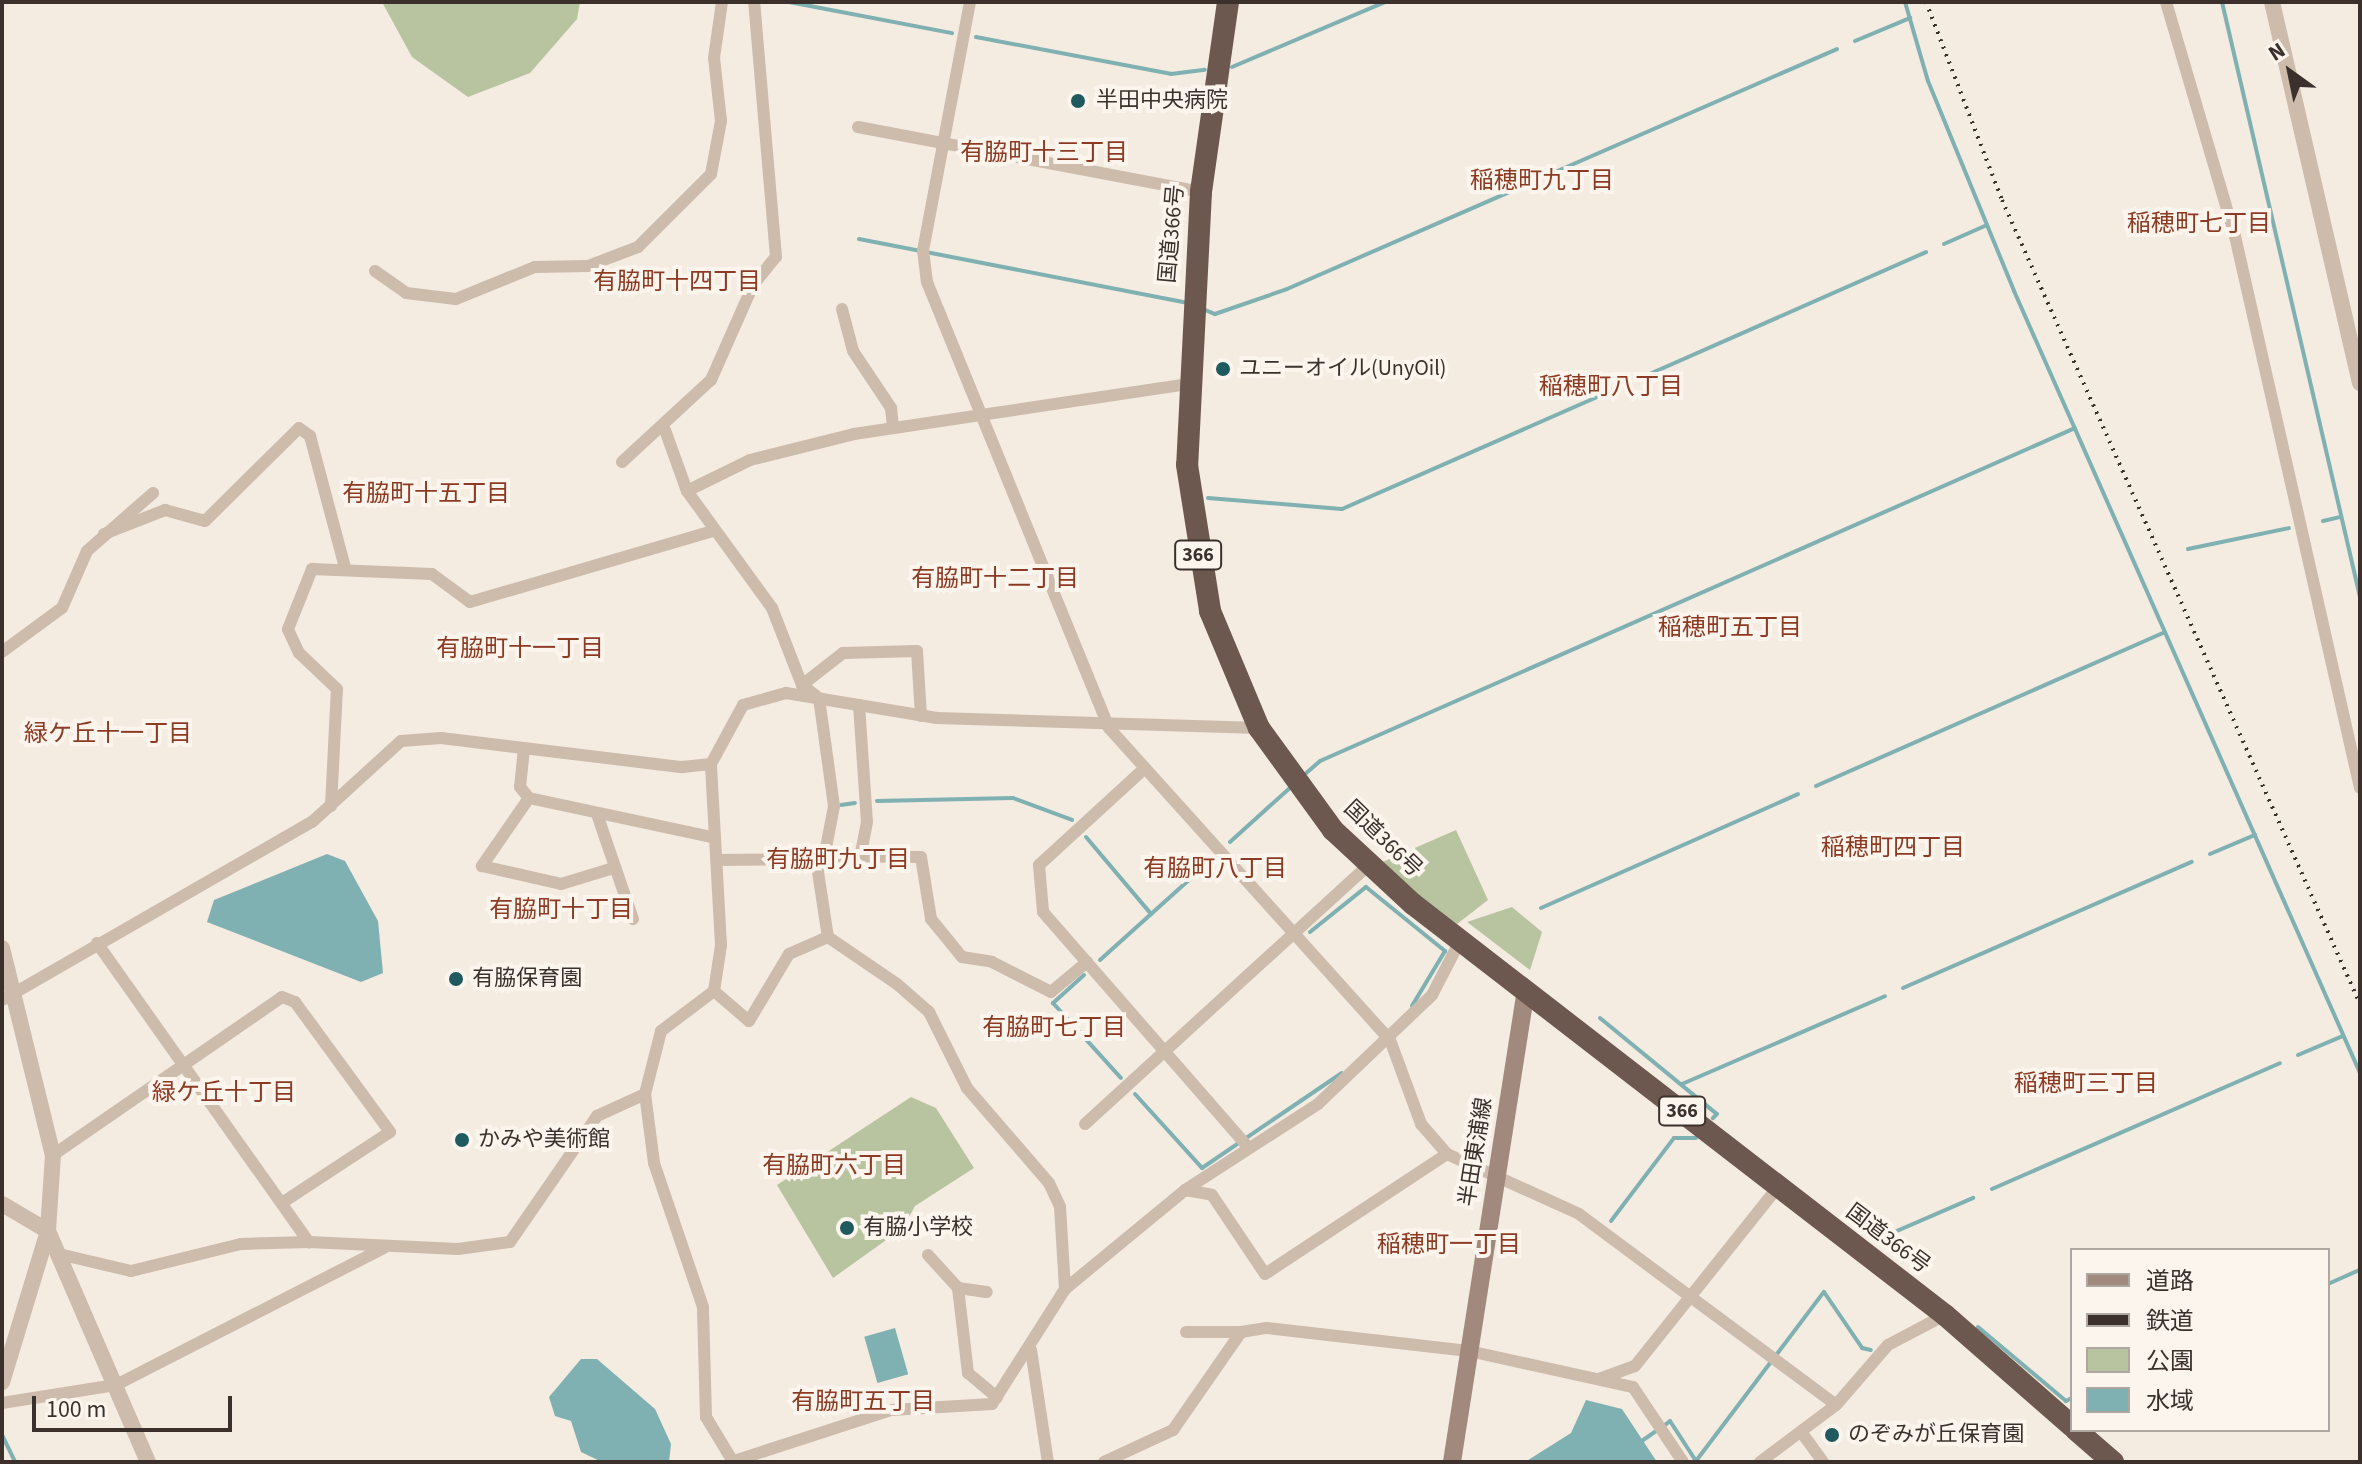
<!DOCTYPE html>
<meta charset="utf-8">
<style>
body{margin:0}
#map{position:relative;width:2362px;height:1464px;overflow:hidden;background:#f4ebe1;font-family:"Source Sans 3","Noto Sans JP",sans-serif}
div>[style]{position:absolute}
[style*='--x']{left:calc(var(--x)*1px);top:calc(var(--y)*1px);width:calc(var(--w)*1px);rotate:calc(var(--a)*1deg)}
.green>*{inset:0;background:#b8c4a0}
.water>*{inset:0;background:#7fb0b2;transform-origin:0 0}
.stream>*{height:4px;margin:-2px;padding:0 2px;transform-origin:2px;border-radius:2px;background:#7fb0b2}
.minor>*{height:12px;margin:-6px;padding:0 6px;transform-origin:6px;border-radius:6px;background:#cdbbac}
.tertiary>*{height:16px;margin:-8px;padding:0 8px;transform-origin:8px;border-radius:8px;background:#cdbbac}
.secondary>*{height:18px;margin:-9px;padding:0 9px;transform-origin:9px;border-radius:9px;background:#a18a7d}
.trunk>*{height:22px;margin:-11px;padding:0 11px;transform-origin:11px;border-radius:11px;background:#6c584f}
.rail>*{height:4px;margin-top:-2px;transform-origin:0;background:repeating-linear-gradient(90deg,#3b302b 0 2px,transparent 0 8px)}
.dots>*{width:22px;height:22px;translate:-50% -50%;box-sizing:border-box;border:4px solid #fbf5ee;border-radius:50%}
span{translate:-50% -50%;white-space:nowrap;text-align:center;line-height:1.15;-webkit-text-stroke:8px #fbf5ee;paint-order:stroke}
.shield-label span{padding:2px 6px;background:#fbf5ee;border:2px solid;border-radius:6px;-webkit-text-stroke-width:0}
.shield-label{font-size:20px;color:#3b302b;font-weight:700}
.poi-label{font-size:22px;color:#3b302b}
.left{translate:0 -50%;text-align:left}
.street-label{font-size:22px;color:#3b302b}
.neighbourhood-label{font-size:24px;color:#8c3b22}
.frame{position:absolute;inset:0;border:4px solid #3b302b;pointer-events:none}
.legend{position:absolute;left:2070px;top:1248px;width:260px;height:184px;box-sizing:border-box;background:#fbf5ee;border:2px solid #aea6a0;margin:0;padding:10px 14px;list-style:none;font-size:24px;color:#3b302b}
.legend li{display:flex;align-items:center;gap:16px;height:40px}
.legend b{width:40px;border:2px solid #aea6a0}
.north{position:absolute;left:2250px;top:32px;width:80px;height:80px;-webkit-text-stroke:6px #fbf5ee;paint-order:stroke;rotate:327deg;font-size:22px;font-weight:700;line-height:32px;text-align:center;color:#3b302b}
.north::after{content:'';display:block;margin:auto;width:28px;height:36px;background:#3b302b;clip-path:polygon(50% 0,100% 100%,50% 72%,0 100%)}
.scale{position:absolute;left:32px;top:1396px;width:200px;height:36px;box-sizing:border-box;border:4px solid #3b302b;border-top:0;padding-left:10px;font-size:24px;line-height:28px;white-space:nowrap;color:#3b302b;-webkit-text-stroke:6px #fbf5ee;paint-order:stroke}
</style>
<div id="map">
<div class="green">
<div style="clip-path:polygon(382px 2px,580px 2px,577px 19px,530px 73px,468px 97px,412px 57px)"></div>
<div style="clip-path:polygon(1456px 830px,1488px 900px,1457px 924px,1378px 864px)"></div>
<div style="clip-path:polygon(1512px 907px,1542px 932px,1530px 970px,1467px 922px)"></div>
<div style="clip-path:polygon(911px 1097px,936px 1108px,974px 1168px,915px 1206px,903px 1228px,833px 1278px,777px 1185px)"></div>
</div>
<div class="water">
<div style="clip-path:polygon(327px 854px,345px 861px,378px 921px,383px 973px,361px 982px,207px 922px,214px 900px)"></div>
<div style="left:895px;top:1328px;width:48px;height:32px;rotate:74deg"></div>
<div style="clip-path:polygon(581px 1359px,597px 1359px,655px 1409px,671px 1444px,669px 1462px,602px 1462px,581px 1452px,571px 1421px,555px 1416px,549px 1397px)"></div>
<div style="clip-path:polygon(1586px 1400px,1622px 1409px,1657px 1462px,1525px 1462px,1571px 1433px)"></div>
</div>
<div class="stream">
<div style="--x:789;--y:2;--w:166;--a:10.8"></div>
<div style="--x:1905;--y:2;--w:82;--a:73.8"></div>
<div style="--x:1928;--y:81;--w:227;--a:67.7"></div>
<div style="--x:2014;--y:291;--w:855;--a:66.13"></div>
<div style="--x:2222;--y:2;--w:611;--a:76.94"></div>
<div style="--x:976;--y:37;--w:198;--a:10.7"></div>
<div style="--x:1171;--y:74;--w:34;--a:-7"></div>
<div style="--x:1855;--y:41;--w:60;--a:-22.7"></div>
<div style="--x:1232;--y:67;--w:166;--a:-23"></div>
<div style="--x:859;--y:239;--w:334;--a:11"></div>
<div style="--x:1944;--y:244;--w:47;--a:-23.8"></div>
<div style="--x:1203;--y:309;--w:13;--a:23"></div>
<div style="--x:1215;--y:314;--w:76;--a:-19.1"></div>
<div style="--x:1287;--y:289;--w:600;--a:-23.57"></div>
<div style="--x:1636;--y:380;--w:317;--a:-23.8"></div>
<div style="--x:1208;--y:498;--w:134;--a:4.7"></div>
<div style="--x:1342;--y:509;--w:301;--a:-23.7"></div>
<div style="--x:2323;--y:521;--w:17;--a:-13"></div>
<div style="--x:2188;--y:549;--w:103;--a:-11.7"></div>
<div style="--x:1304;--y:775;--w:21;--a:-41"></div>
<div style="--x:1320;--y:761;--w:825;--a:-23.8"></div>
<div style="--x:1816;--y:786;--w:381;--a:-23.8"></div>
<div style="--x:877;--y:801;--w:136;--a:-1.3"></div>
<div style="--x:1013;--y:798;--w:63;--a:20.4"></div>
<div style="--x:841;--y:805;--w:14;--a:-8"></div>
<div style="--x:1086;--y:837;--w:101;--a:49.8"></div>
<div style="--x:1230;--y:842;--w:84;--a:-42.1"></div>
<div style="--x:2210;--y:854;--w:49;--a:-22.9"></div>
<div style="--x:1541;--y:908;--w:281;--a:-23.9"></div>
<div style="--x:1310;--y:932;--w:72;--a:-38.8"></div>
<div style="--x:1366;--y:887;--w:102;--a:39"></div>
<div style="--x:1445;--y:951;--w:64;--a:121"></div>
<div style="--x:1100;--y:960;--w:151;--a:-42"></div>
<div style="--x:1084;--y:975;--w:42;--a:137.9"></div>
<div style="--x:1053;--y:1003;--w:101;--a:47.8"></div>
<div style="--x:1903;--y:988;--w:315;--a:-23.6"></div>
<div style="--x:1600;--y:1018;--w:151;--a:39.4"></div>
<div style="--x:1717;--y:1114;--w:6;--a:135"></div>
<div style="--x:2298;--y:1055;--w:49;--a:-22.9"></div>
<div style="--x:1682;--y:1084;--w:221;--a:-23.4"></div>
<div style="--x:1135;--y:1094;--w:100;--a:47.8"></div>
<div style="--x:1202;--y:1168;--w:169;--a:-34.2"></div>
<div style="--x:1992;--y:1189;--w:314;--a:-23.6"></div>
<div style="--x:1611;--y:1221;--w:104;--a:-52.8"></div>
<div style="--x:1674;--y:1138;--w:22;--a:0"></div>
<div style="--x:1876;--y:1240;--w:106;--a:-23.4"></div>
<div style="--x:2328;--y:1284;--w:35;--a:-24"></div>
<div style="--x:1978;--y:1327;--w:115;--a:40.1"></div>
<div style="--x:2066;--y:1401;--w:7;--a:-27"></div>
<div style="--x:2;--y:1435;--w:30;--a:64"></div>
<div style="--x:1639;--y:1443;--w:38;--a:-35"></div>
<div style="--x:1670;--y:1421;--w:48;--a:57"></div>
<div style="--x:1696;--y:1461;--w:212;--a:-52.9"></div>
<div style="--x:1824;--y:1292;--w:68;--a:55.8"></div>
<div style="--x:1862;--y:1348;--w:9;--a:13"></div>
</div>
<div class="minor">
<div style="--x:970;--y:2;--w:252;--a:100.7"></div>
<div style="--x:923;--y:250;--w:32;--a:83"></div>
<div style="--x:927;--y:282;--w:482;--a:67.8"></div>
<div style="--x:1109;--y:728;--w:420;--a:48"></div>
<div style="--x:1390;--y:1040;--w:90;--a:69.7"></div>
<div style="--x:1421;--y:1124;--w:40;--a:49"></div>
<div style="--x:1447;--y:1154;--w:145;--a:24.4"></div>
<div style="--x:1579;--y:1214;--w:320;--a:36.6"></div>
<div style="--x:2166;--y:2;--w:244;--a:73.6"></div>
<div style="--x:2235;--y:236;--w:566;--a:77.24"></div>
<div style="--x:858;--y:127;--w:349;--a:10.7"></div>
<div style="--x:375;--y:271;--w:38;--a:35"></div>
<div style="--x:406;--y:293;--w:50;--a:6.8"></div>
<div style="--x:456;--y:299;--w:85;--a:-22.1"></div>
<div style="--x:535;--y:267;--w:53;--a:-1.1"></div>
<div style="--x:588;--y:266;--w:53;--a:-20.8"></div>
<div style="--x:638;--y:247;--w:103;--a:-45"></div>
<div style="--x:711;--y:174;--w:54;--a:-79.3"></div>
<div style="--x:721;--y:121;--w:63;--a:-96.3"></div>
<div style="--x:714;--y:58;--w:57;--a:-81.9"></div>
<div style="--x:842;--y:309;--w:43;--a:75.3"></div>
<div style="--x:853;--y:351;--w:69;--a:56.3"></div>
<div style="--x:891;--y:408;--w:20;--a:84"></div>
<div style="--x:665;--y:430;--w:65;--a:70.2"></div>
<div style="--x:687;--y:491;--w:145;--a:54"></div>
<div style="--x:772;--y:608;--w:83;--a:68.7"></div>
<div style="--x:802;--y:685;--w:18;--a:38"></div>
<div style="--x:622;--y:462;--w:121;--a:-42.7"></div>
<div style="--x:711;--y:380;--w:104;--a:-66.1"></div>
<div style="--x:753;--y:285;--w:36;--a:-51"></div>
<div style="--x:776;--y:257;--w:256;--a:-94.9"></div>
<div style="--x:687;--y:491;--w:70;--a:-26.2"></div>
<div style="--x:750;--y:460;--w:107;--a:-14"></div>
<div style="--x:854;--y:434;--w:337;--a:-8.5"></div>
<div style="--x:104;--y:534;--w:66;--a:-21.5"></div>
<div style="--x:165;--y:510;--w:41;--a:15.4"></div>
<div style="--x:205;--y:521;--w:132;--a:-44.7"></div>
<div style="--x:299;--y:428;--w:14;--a:36"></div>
<div style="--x:310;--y:436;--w:137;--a:75.1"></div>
<div style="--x:2;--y:652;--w:74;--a:-36.3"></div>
<div style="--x:62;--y:608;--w:62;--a:-66.3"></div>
<div style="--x:87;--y:551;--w:88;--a:-41.3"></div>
<div style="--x:802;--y:685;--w:52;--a:-38"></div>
<div style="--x:843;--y:653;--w:74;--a:-1.5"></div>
<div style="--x:917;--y:651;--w:65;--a:86.5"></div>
<div style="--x:819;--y:698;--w:109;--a:82.1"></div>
<div style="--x:834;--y:806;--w:43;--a:100.8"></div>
<div style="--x:826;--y:848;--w:15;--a:132"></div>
<div style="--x:816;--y:859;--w:79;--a:81.3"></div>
<div style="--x:859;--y:705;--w:117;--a:86.1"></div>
<div style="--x:867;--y:822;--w:32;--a:101"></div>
<div style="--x:524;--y:749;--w:38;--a:96"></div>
<div style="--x:520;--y:787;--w:14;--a:51"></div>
<div style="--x:529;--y:798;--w:83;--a:124.7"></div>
<div style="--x:482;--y:866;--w:81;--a:12.8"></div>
<div style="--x:561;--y:884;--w:55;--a:-16.8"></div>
<div style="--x:1145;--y:768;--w:144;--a:137.5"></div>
<div style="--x:1039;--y:865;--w:47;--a:85.1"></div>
<div style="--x:1043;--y:912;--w:313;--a:48.9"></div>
<div style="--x:529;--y:798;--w:186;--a:12.1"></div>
<div style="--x:331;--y:806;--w:117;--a:-87.1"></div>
<div style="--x:337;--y:689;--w:52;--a:-136.5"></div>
<div style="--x:299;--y:653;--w:26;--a:-115"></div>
<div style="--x:288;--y:629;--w:65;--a:-68.2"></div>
<div style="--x:312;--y:569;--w:120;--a:2.4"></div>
<div style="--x:432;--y:574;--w:47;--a:36.4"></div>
<div style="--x:470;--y:602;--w:253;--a:-16.3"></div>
<div style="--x:598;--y:817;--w:108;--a:71.1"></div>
<div style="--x:823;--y:856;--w:98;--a:0.6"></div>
<div style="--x:921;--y:857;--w:63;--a:80.8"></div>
<div style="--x:931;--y:919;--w:49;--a:50.8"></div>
<div style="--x:962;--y:957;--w:30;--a:9"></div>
<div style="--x:992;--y:962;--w:66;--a:27"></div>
<div style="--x:1051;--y:992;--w:47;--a:-39.8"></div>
<div style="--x:718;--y:860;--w:98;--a:-0.6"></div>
<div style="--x:97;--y:943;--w:367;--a:54.7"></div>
<div style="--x:309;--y:1242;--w:149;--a:2.7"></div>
<div style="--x:458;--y:1249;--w:52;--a:-7.7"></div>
<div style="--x:510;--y:1242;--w:153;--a:-55.4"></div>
<div style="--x:597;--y:1116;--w:53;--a:-24.6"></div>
<div style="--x:714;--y:991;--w:46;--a:40.6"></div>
<div style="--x:749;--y:1021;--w:78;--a:-59.2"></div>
<div style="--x:789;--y:954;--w:43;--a:-23.6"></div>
<div style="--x:828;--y:937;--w:83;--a:34.3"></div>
<div style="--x:897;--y:984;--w:43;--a:41.2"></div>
<div style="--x:929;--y:1012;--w:85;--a:63.4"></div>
<div style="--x:967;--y:1088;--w:125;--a:49.2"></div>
<div style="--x:1049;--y:1183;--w:26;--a:65"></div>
<div style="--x:1060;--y:1207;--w:82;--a:86.5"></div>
<div style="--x:2;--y:1000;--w:357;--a:-29.9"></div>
<div style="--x:312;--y:822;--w:120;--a:-42.3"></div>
<div style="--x:401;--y:741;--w:40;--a:-4.3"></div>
<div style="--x:441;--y:738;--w:243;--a:6.9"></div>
<div style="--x:682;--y:767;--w:29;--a:-6"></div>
<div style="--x:1085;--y:1124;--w:383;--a:-42.4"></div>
<div style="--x:53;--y:1155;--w:278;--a:-34.6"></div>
<div style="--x:282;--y:997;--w:14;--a:21"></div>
<div style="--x:295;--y:1002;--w:161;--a:53.8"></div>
<div style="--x:390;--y:1132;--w:129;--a:146.7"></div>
<div style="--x:1185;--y:1190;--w:27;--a:10"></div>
<div style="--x:1212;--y:1195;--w:95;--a:56.1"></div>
<div style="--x:1265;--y:1274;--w:218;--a:-33.4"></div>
<div style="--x:59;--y:1254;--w:74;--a:13.3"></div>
<div style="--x:131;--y:1271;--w:113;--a:-13.8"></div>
<div style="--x:241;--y:1244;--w:68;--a:-1.7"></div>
<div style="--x:928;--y:1255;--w:45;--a:47.7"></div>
<div style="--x:958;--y:1288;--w:86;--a:83.3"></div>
<div style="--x:968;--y:1373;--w:38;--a:40"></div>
<div style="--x:958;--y:1288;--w:29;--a:8"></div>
<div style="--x:1186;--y:1332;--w:55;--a:0"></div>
<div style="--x:1031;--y:1350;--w:113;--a:81.4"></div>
<div style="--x:1599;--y:1379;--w:38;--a:-20"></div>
<div style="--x:1635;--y:1366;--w:229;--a:-51.4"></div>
<div style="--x:2;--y:1403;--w:115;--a:-9"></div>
<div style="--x:116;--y:1385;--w:301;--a:-27.1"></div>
<div style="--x:1802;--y:1433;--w:36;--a:54"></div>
<div style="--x:732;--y:1460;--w:50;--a:-121.2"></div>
<div style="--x:706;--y:1417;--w:110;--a:-91.6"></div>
<div style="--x:703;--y:1307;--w:152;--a:-108.8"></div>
<div style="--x:654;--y:1163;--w:70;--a:-97.4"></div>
<div style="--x:645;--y:1094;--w:65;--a:-75.7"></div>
<div style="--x:661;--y:1031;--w:66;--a:-37"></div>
<div style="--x:714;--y:991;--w:47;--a:-81.3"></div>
<div style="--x:721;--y:945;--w:181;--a:-93.2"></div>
<div style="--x:711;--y:764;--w:67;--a:-61.5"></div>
<div style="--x:743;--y:705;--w:45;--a:-15.6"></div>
<div style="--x:786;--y:693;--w:153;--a:9.4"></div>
<div style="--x:937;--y:718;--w:322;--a:1.8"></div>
<div style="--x:731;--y:1462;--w:168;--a:-18"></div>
<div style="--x:891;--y:1410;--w:101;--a:-3.4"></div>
<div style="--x:992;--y:1404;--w:136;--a:-57.6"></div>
<div style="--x:1065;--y:1289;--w:156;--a:-39.5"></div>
<div style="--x:1185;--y:1190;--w:158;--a:-32.9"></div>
<div style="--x:1318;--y:1104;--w:158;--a:-43.7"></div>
<div style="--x:1432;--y:995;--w:61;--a:-62.6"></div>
<div style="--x:1104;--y:1462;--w:76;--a:-24.9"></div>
<div style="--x:1173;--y:1430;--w:119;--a:-55.2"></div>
<div style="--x:1241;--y:1332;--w:26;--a:-9"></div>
<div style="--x:1267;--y:1328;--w:203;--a:6.5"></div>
<div style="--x:1469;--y:1351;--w:168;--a:12.4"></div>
<div style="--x:1633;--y:1387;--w:90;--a:56.3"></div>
<div style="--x:1760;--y:1462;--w:95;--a:-36.9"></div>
<div style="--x:1836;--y:1405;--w:79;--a:-49.1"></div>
<div style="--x:1888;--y:1345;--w:64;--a:-27.8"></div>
</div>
<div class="tertiary">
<div style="--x:2272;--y:2;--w:391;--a:77"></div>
<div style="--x:2;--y:948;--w:213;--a:76.2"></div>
<div style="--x:53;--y:1155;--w:76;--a:93.8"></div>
<div style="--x:48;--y:1231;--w:252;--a:66.6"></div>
<div style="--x:2;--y:1204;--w:53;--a:30.4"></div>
<div style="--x:48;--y:1231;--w:158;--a:106.9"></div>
</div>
<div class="secondary">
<div style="--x:1452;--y:1462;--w:477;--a:-81.1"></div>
</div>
<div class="trunk">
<div style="--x:1228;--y:2;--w:192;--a:98.1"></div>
<div style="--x:1201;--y:192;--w:273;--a:92.9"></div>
<div style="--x:1187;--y:465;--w:148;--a:81"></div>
<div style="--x:1210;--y:611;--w:127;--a:67.3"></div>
<div style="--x:1259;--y:728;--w:126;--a:54"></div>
<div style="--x:1333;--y:830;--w:109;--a:42.8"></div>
<div style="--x:1413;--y:904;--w:672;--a:37.69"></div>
<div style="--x:1945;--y:1315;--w:169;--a:41.2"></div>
<div style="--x:2076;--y:1430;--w:49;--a:40.9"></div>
</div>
<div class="rail">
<div style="--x:1926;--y:2;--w:212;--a:69"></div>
<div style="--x:2002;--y:200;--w:880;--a:66"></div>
</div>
<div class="dots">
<div style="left:1078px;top:101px;background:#1f5a5e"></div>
<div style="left:1223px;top:369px;background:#1f5a5e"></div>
<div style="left:456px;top:979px;background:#1f5a5e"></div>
<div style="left:462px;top:1140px;background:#1f5a5e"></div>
<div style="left:847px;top:1228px;background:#1f5a5e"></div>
<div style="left:1832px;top:1435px;background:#1f5a5e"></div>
</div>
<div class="shield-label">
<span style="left:1198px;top:555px">366</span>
<span style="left:1682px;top:1111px">366</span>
</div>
<div class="poi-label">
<span class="left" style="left:1096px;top:101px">半田中央病院</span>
<span class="left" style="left:1239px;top:369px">ユニーオイル(UnyOil)</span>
<span class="left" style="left:472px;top:979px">有脇保育園</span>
<span class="left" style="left:478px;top:1140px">かみや美術館</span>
<span class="left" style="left:863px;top:1228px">有脇小学校</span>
<span class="left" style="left:1848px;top:1435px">のぞみが丘保育園</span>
</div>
<div class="street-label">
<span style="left:1172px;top:234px;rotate:-85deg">国道366号</span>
<span style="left:1383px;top:839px;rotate:44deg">国道366号</span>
<span style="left:1476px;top:1152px;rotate:-81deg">半田東浦線</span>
<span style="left:1888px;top:1239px;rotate:37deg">国道366号</span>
</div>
<div class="neighbourhood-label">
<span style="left:1044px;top:153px">有脇町十三丁目</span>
<span style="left:1542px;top:181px">稲穂町九丁目</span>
<span style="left:2199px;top:224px">稲穂町七丁目</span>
<span style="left:677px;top:282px">有脇町十四丁目</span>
<span style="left:1611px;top:387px">稲穂町八丁目</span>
<span style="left:426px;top:494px">有脇町十五丁目</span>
<span style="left:995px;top:579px">有脇町十二丁目</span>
<span style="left:1730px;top:628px">稲穂町五丁目</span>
<span style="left:520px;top:649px">有脇町十一丁目</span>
<span style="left:108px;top:734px">緑ケ丘十一丁目</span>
<span style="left:1893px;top:848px">稲穂町四丁目</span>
<span style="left:838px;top:860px">有脇町九丁目</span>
<span style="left:1215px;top:869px">有脇町八丁目</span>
<span style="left:561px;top:910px">有脇町十丁目</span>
<span style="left:1054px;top:1028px">有脇町七丁目</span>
<span style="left:2086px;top:1084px">稲穂町三丁目</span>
<span style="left:224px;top:1093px">緑ケ丘十丁目</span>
<span style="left:834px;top:1166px">有脇町六丁目</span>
<span style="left:1449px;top:1245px">稲穂町一丁目</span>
<span style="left:863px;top:1402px">有脇町五丁目</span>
</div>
<div class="frame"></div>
<ul class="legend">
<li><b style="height:10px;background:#a18a7d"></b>道路</li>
<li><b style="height:10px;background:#3b302b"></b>鉄道</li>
<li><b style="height:22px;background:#b8c4a0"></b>公園</li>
<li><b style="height:22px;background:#7fb0b2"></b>水域</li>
</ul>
<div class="north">N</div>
<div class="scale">100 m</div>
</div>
